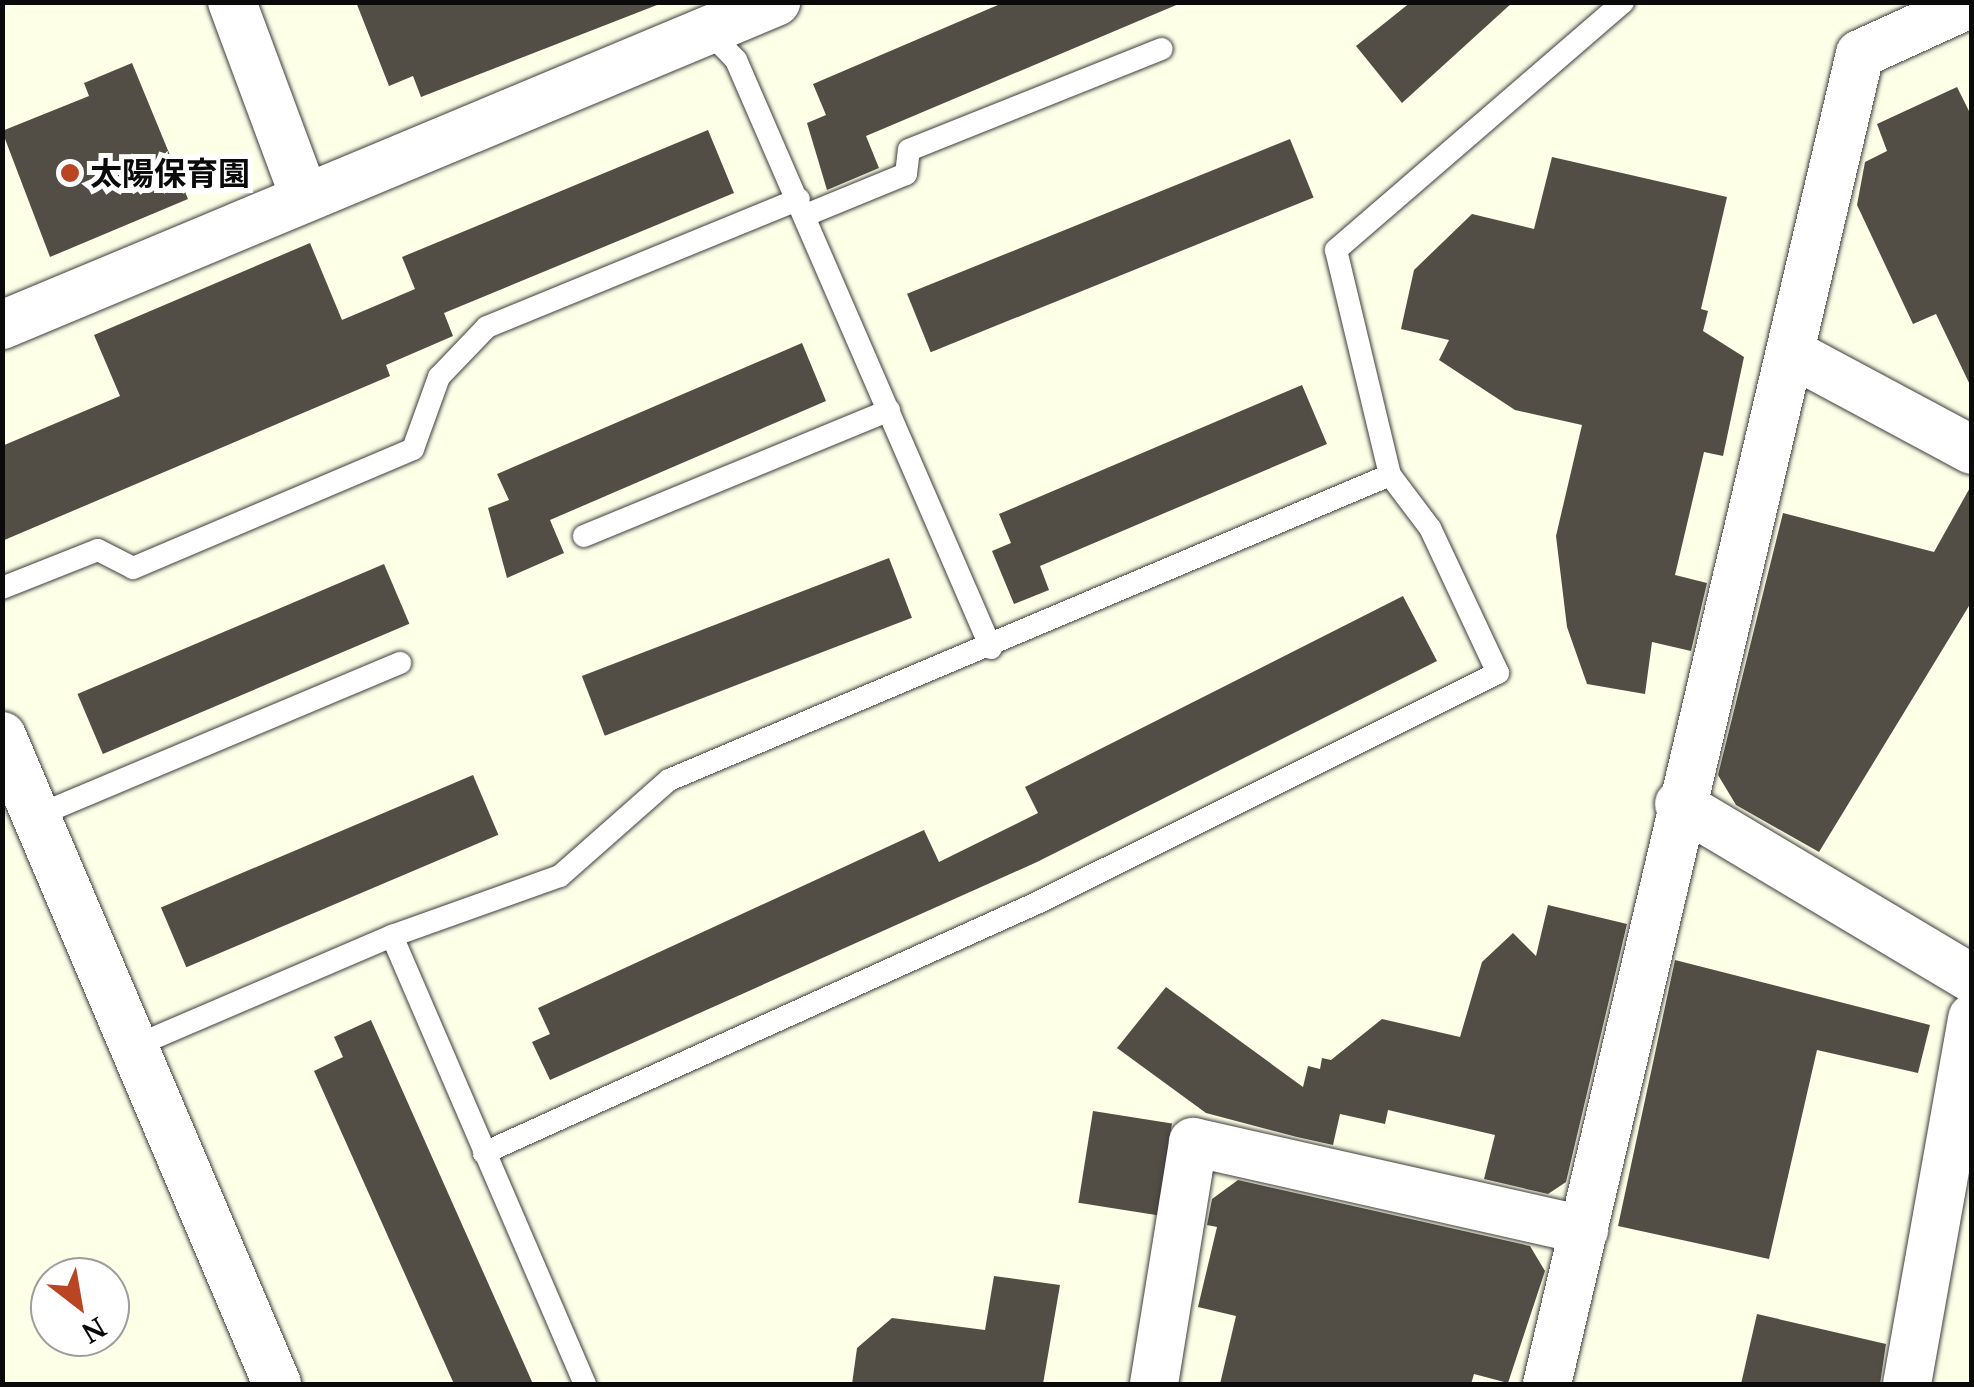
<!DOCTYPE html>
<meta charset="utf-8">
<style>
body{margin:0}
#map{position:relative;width:1974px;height:1387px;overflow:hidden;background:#fdffe7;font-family:"Noto Serif","Noto Sans JP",serif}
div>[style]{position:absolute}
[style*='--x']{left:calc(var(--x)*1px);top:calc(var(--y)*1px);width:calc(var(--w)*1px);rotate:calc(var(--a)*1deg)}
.building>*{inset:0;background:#524e46;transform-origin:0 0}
.roads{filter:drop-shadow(0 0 2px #3d3d3d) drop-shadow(0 0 2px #3d3d3d)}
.lane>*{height:22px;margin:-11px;padding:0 11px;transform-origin:11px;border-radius:11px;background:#fff}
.street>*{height:48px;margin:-24px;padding:0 24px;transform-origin:24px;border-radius:24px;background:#fff}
.dots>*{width:28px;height:28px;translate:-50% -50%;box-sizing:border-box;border:5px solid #fff;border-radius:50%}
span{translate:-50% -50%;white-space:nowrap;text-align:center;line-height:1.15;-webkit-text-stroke:10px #fff;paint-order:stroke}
.poi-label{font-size:32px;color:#0a0a0a;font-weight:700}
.left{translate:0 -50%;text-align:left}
.frame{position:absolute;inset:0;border:5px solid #0a0a0a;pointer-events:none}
.north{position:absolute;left:30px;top:1257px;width:100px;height:100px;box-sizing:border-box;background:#fff;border:2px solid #9d9d9d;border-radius:50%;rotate:149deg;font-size:28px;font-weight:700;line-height:40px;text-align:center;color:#0a0a0a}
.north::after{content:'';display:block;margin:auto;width:35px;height:45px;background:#b94523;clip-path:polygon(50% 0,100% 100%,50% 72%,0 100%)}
</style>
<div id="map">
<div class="building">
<div style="clip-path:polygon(356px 2px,657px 2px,657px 5px,421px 97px,413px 76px,389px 86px)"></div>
<div style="clip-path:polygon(1005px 2px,1181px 3px,866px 136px,879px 168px,827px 190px,807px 123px,826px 115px,813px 84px)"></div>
<div style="clip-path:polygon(1411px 2px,1513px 2px,1402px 103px,1356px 46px)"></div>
<div style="clip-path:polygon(132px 63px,188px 199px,50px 257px,2px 131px,89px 96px,84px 83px)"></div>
<div style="clip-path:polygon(1957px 87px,1972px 117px,1972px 389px,1936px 314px,1913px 324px,1857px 205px,1865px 162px,1887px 151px,1877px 124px)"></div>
<div style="clip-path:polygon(708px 130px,734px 193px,444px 313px,453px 336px,386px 365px,390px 376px,2px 541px,2px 446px,120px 396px,94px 335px,310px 243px,342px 320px,415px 289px,402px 257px)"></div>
<div style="left:1290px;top:139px;width:63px;height:413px;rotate:68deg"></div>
<div style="clip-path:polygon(1552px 157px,1727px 197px,1701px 309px,1708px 311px,1703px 331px,1744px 357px,1723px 456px,1704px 452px,1675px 575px,1707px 583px,1691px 651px,1652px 642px,1645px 694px,1587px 684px,1567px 627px,1556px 536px,1582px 425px,1515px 410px,1439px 360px,1449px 340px,1401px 329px,1414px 270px,1472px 214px,1534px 229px)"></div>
<div style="clip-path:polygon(802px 343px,826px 401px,550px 520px,564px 553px,507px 578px,488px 508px,509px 500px,497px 474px)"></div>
<div style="clip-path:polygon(1302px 385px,1327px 444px,1040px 566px,1049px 590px,1014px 604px,992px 551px,1011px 543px,999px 514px)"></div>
<div style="clip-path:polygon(1972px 484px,1972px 601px,1819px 852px,1736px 805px,1718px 775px,1783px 513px,1934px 552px)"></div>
<div style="left:889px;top:558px;width:64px;height:329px;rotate:69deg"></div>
<div style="left:384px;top:564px;width:65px;height:333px;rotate:67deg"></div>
<div style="clip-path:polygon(1403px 596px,1437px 661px,1037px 862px,550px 1080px,532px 1042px,550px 1034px,538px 1008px,924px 830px,939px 862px,1038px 813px,1025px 787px)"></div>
<div style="left:473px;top:775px;width:65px;height:339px;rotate:67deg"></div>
<div style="clip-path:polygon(1548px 905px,1627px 924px,1566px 1182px,1548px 1194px,1484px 1179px,1495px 1135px,1388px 1110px,1385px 1124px,1340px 1114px,1333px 1145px,1297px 1137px,1206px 1113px,1117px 1048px,1166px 987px,1303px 1087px,1308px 1066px,1320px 1069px,1322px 1058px,1331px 1060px,1382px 1019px,1460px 1037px,1482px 962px,1513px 933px,1536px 956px)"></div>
<div style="clip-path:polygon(1675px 960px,1930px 1025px,1918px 1073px,1817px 1050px,1769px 1259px,1618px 1226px)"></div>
<div style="clip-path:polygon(371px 1020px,533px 1384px,454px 1384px,314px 1071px,343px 1057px,334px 1037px)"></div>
<div style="left:1093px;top:1111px;width:80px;height:93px;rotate:9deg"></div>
<div style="clip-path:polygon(1238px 1180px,1530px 1246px,1545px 1271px,1508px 1383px,1474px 1374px,1471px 1384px,1220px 1384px,1236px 1316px,1198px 1307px,1217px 1227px,1207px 1225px,1212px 1199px)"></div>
<div style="clip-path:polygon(994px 1276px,1060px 1285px,1043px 1384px,852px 1384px,857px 1348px,892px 1318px,985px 1330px)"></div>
<div style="clip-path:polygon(1757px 1314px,1886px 1344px,1880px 1384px,1741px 1384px)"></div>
</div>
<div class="roads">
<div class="lane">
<div style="--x:708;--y:31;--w:40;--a:46"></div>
<div style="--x:736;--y:60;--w:641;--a:66.55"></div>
<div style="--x:806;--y:215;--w:108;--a:-22.3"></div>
<div style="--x:906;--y:174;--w:24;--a:-83"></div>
<div style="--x:909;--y:150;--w:272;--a:-21.8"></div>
<div style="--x:584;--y:536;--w:330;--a:-22.4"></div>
<div style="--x:2;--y:588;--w:103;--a:-21.6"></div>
<div style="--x:98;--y:550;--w:39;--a:27"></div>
<div style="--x:133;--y:568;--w:304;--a:-23"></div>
<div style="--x:413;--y:449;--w:77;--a:-70.1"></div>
<div style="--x:439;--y:377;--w:69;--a:-46.2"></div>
<div style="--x:487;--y:327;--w:337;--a:-22.3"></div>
<div style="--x:36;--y:816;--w:395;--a:-22.8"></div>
<div style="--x:392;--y:936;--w:488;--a:66.7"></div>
<div style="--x:135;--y:1046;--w:280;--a:-23.2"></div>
<div style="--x:392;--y:936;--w:178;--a:-19.7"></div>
<div style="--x:560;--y:876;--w:145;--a:-41.4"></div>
<div style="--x:669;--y:780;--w:783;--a:-22.93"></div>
<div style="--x:484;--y:1153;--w:609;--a:-24.33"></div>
<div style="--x:1039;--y:902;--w:513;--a:-26.52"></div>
<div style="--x:1498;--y:673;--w:160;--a:-115.1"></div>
<div style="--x:1430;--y:528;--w:66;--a:-127"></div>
<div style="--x:1390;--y:475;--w:231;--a:-103.5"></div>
<div style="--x:1336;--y:250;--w:379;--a:-40.8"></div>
</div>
<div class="street">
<div style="--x:232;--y:2;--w:207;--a:69.6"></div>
<div style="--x:2;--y:325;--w:839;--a:-22.65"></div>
<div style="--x:1793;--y:354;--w:203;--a:28.2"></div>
<div style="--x:2;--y:736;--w:704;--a:67"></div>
<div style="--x:1679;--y:804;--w:341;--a:30.8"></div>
<div style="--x:1154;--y:1384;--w:245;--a:-80.8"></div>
<div style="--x:1193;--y:1142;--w:401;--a:12.7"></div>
<div style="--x:1547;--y:1384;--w:1366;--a:-76.76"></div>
<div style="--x:1860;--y:54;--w:123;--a:-24.5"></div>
<div style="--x:1907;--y:1384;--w:372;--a:-79.9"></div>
</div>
</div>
<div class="dots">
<div style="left:70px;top:173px;background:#b94523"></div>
</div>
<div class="poi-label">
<span class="left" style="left:90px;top:173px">太陽保育園</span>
</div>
<div class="frame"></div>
<div class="north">N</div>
</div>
